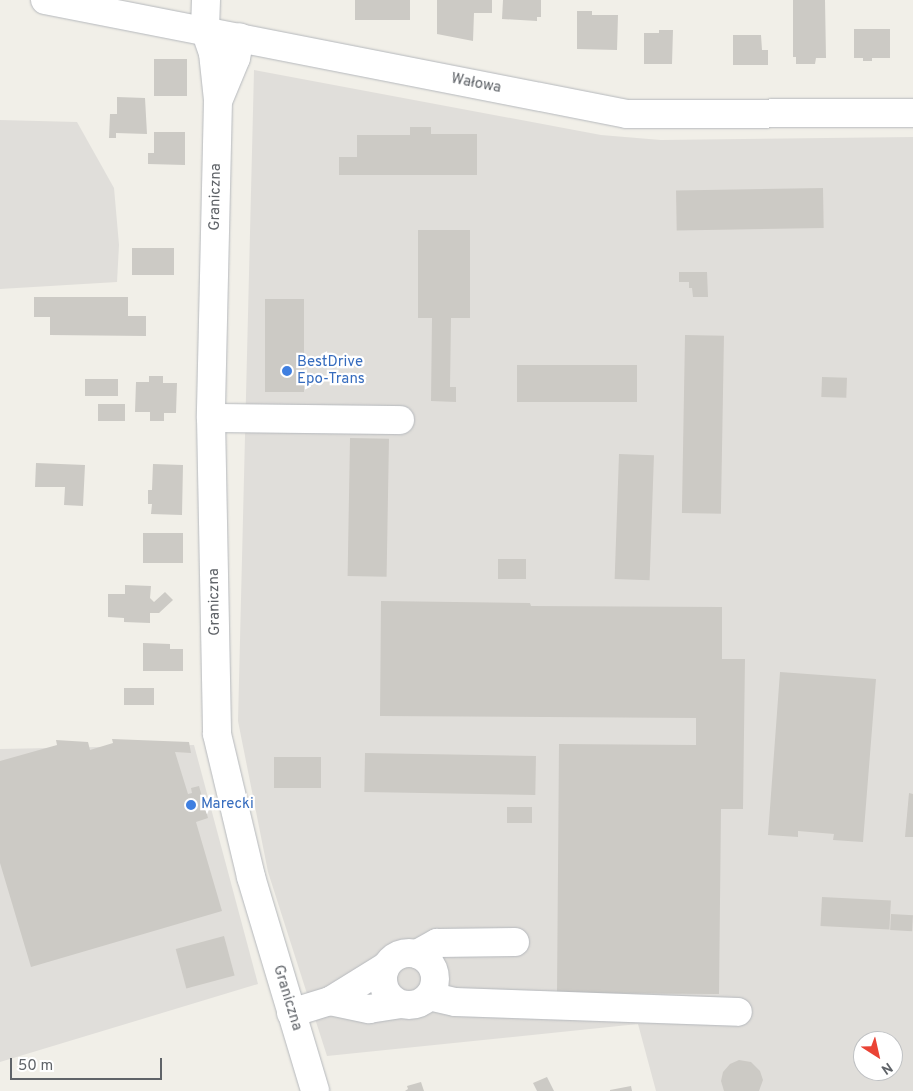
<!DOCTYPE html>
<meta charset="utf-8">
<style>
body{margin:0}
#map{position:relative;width:913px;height:1091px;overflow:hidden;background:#f1efe8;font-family:Overpass,sans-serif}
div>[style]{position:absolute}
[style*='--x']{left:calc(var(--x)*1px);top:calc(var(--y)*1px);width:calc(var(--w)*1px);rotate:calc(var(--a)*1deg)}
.industrial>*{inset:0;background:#e0deda}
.building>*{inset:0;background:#cccac5;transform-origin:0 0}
.roads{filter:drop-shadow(0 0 1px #b5b8bc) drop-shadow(0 0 1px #b5b8bc)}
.minor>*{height:28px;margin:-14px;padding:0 14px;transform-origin:14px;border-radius:14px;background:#fff}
.minor>.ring{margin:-14px;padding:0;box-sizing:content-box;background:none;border:28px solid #fff;border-radius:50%}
.dots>*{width:14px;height:14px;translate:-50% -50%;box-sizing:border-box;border:2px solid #fff;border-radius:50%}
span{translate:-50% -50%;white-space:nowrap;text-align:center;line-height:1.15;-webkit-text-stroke:4.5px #fff;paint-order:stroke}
.street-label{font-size:15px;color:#5f6368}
.shop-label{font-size:15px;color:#366cbe}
.left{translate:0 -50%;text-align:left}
.north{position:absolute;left:853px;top:1031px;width:50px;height:50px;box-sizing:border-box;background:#fff;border:1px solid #bfc1c3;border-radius:50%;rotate:145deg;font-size:14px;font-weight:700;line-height:20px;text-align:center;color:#5f6368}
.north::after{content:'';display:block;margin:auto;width:18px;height:22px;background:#ea4335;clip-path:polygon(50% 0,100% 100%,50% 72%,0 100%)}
.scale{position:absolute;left:10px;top:1058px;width:152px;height:22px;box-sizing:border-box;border:2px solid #5f6368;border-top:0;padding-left:6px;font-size:15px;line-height:18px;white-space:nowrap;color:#5f6368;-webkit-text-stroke:4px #fff;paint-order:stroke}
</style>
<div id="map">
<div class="industrial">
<div style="clip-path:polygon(evenodd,254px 70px,601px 135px,661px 140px,913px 137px,913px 1091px,656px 1091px,638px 1024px,327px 1056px,268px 872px,238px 721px,254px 70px,863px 1041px,893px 1041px,893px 1071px,863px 1071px,863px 1041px)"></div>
<div style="clip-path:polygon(0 120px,77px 122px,114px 188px,119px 245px,117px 282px,0 289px)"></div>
<div style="clip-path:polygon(194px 745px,258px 984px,0 1062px,0 749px)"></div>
</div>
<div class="building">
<div style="left:355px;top:0;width:55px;height:20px"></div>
<div style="clip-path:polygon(437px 0,492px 0,492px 13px,474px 13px,473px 41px,437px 34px)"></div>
<div style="clip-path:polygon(503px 0,541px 0,541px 17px,537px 17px,537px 21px,502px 19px)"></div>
<div style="clip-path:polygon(793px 0,825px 0,826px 58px,816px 58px,815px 64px,796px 64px,796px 57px,793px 57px)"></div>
<div style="clip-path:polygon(577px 11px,592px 11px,592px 15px,618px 15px,617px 50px,577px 49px)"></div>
<div style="clip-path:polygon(854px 29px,890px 29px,890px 58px,872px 58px,872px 61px,863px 61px,863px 58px,854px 58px)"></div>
<div style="clip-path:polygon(659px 30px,673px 30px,672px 64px,644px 64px,644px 33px,659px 33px)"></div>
<div style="clip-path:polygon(733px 35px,761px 35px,762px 50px,768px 50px,768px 65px,733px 65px)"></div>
<div style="left:154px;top:59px;width:33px;height:37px"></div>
<div style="clip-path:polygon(117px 97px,145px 98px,147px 134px,116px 133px,116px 138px,109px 138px,110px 114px,117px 114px)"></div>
<div style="clip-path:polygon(410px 127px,431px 127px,431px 134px,477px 134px,477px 175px,339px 175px,339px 157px,357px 157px,357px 135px,410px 135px)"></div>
<div style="clip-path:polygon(154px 132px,185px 132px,185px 165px,148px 164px,148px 153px,154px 153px)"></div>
<div style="left:823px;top:188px;width:40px;height:147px;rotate:89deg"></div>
<div style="clip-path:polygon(418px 230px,470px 230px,470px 318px,451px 318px,450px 387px,456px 387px,456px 402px,431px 401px,432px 318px,418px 318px)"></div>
<div style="left:132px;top:248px;width:42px;height:27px"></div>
<div style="clip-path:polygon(679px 272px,707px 272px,708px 297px,693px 297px,692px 288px,689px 288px,689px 282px,679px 282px)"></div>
<div style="clip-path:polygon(34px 297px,128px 297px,128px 316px,146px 316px,146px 336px,50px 335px,50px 317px,34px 317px)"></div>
<div style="left:265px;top:299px;width:39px;height:93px"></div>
<div style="left:685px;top:335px;width:39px;height:178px;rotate:1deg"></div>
<div style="left:517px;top:365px;width:120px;height:37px"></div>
<div style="clip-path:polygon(149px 376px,163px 376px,163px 383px,177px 383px,176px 413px,164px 413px,164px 421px,150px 421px,150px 412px,135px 412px,136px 382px,149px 382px)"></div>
<div style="left:822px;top:377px;width:25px;height:20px;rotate:2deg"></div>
<div style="left:85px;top:379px;width:33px;height:17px"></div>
<div style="left:98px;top:404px;width:27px;height:17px"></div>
<div style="left:350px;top:438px;width:39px;height:138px;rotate:1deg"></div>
<div style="left:619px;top:454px;width:35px;height:125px;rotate:2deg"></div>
<div style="clip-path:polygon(36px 463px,85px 465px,83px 506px,64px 505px,65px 487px,35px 487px)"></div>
<div style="clip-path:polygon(153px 464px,183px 465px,182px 515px,151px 514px,152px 504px,148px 504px,148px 490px,152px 490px)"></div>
<div style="left:143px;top:533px;width:40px;height:30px"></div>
<div style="left:526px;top:559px;width:20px;height:28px;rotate:90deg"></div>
<div style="clip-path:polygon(125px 585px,151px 586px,150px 598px,154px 602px,165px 592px,173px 600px,159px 613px,150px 613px,150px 623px,124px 622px,124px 618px,108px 617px,108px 594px,125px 594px)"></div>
<div style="clip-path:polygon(381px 601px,530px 603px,531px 606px,722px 607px,722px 659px,745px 659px,743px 809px,721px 809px,719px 994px,557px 993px,559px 744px,696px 745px,696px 718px,380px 716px)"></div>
<div style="clip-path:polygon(143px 643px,170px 644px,170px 649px,183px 649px,183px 671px,143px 671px)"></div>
<div style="clip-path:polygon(780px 672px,876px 679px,863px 842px,833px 840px,834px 834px,798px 831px,798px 837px,768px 835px)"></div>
<div style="left:124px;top:688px;width:30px;height:17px"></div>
<div style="clip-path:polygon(112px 739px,189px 742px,191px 753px,175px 752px,188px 794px,192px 793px,191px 788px,199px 786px,208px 818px,196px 822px,222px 911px,31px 967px,0 863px,0 761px,57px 745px,56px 740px,88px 742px,90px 750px,113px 743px)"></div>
<div style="left:365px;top:753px;width:171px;height:39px;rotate:1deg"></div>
<div style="left:274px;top:757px;width:47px;height:31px"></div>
<div style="clip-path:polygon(909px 793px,913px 794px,913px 837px,905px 837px)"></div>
<div style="left:507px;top:807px;width:25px;height:16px"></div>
<div style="left:822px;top:897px;width:69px;height:29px;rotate:3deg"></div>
<div style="left:891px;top:914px;width:22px;height:16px;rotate:3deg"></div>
<div style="left:224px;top:936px;width:41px;height:50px;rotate:75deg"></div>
<div style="clip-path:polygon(739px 1060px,751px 1062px,760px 1071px,763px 1080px,759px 1091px,724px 1091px,721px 1081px,723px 1072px,730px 1064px)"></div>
<div style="clip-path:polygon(547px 1077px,554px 1091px,537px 1091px,533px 1083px)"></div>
<div style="clip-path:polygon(421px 1082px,424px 1091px,405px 1091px,408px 1089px,407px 1086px)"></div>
<div style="clip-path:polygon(631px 1086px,632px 1091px,610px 1091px,610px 1090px)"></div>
</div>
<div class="roads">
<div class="minor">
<div style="--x:45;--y:0;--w:593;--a:11.08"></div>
<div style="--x:627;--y:114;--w:286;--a:-0.2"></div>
<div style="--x:206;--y:0;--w:30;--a:92"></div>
<div style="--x:205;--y:30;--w:24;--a:71"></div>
<div style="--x:213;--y:53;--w:47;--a:83.9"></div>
<div style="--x:218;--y:100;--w:318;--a:91.3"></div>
<div style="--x:211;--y:418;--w:316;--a:88.9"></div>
<div style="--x:217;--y:734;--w:147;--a:76.6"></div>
<div style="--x:251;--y:877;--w:223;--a:73.3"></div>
<div style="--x:219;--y:99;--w:44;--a:-67.5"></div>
<div style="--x:236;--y:58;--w:21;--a:-79"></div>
<div style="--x:211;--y:418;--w:189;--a:0.6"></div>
<div class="ring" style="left:383px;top:953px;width:24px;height:24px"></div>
<div style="--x:417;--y:954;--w:23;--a:-29"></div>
<div style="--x:437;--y:943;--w:78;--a:-0.7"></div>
<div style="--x:429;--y:996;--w:27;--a:13"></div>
<div style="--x:455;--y:1002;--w:283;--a:2"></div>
<div style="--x:330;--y:1001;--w:40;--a:12"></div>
<div style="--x:369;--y:1009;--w:31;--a:-9"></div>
<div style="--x:291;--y:1013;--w:41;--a:-17.1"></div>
<div style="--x:330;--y:1001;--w:65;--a:-31.7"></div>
</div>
</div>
<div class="dots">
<div style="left:287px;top:371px;background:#3f7fe0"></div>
<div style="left:191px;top:805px;background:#3f7fe0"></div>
</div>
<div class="street-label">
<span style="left:476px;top:84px;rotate:11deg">Wałowa</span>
<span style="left:216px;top:197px;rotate:-89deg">Graniczna</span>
<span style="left:215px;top:602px;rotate:-91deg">Graniczna</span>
<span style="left:287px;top:998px;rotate:73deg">Graniczna</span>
</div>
<div class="shop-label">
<span class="left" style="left:297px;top:371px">BestDrive<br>Epo-Trans</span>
<span class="left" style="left:201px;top:805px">Marecki</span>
</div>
<div class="north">N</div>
<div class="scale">50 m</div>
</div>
